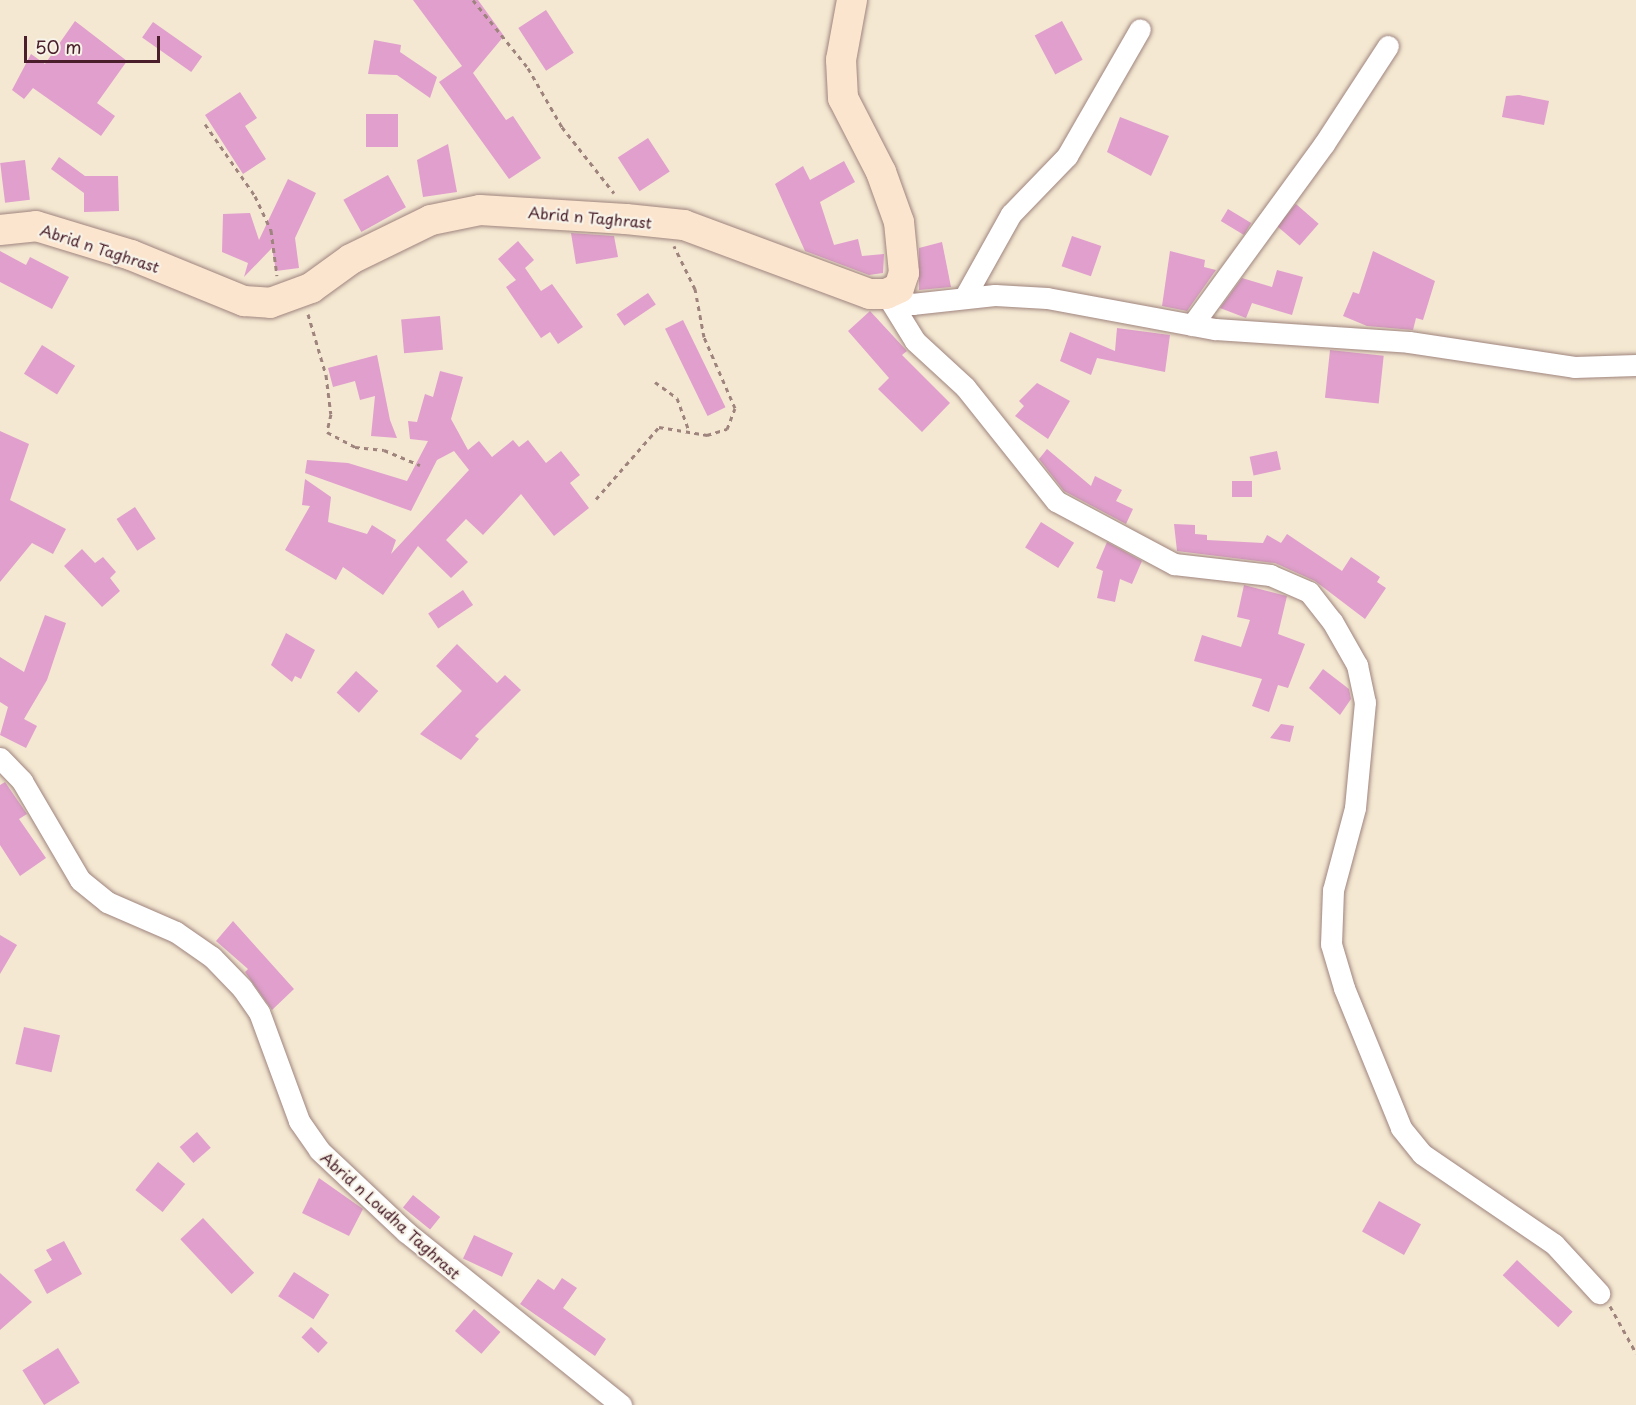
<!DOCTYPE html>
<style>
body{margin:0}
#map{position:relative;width:1636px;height:1405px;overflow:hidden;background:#f4e8d2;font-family:"Playpen Sans",sans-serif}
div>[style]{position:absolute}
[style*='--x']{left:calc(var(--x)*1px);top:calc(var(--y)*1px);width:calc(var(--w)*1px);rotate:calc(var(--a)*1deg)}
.building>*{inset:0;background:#e09fcd;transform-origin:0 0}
.path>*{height:3px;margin-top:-1.5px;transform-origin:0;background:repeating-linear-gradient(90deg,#9f847e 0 4.5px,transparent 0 9px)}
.roads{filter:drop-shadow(0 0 2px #9f847e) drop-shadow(0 0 2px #9f847e)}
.street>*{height:21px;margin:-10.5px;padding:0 10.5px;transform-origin:10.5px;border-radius:10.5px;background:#fff}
.secondary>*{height:30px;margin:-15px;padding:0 15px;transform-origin:15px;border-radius:15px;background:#fce5cf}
span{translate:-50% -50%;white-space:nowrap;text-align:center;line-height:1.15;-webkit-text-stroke:4.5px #f7f3e8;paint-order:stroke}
.street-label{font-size:15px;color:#4a1f2b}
.scale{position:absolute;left:24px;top:36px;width:136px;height:27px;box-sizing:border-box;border:3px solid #4a1f2b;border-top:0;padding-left:8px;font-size:18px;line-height:21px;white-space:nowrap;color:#4a1f2b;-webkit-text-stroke:4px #f7f3e8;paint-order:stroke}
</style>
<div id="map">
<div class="building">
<div style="clip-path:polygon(413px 0,478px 0,504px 36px,473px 73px,506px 120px,513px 116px,541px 158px,509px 179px,439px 82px,462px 66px)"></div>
<div style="left:546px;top:10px;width:51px;height:33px;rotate:57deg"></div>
<div style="clip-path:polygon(75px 21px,127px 61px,97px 103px,115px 116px,101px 136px,33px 88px,24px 99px,12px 90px,31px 54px,45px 64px)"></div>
<div style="left:1062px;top:21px;width:44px;height:31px;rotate:62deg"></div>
<div style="left:153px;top:22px;width:60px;height:19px;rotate:35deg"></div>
<div style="clip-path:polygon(374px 40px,401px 45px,400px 52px,437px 77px,430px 98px,397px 75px,368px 74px)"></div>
<div style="clip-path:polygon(240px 92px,257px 118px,245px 126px,266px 159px,243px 174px,205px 115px)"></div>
<div style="clip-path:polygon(1519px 95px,1549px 101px,1544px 125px,1502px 117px,1506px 96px)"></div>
<div style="left:366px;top:114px;width:32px;height:33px"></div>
<div style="clip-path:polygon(1120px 117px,1169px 136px,1151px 176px,1107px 152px)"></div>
<div style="left:648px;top:138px;width:40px;height:36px;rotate:57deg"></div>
<div style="clip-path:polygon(448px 144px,457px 192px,423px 197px,417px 160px)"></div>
<div style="clip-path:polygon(59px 157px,85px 176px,118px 176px,119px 211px,84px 212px,84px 193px,51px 169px)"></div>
<div style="left:25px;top:160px;width:40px;height:25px;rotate:83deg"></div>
<div style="clip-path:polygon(844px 161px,855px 182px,820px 202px,834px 245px,858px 239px,862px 256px,884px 254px,883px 273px,869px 275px,805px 251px,775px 184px,803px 166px,810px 180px)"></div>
<div style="left:388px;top:175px;width:37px;height:51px;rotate:61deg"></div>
<div style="clip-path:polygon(288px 179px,316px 193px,295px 238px,299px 268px,276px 271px,272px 248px,244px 277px,248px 263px,222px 252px,223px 214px,250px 213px,259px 240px)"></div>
<div style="left:1296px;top:204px;width:30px;height:29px;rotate:41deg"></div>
<div style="left:1228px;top:209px;width:27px;height:14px;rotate:31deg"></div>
<div style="clip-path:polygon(571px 233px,614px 236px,618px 257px,576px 264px)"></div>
<div style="left:1072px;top:236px;width:31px;height:32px;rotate:19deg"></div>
<div style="clip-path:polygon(518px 241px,534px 260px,525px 268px,541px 291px,552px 284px,583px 327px,558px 344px,550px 332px,541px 338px,506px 287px,516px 280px,498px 259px)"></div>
<div style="clip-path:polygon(942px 242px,951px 287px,919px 290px,919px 248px)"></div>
<div style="clip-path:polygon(0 251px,26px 265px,30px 257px,69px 277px,52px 309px,0 282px)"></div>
<div style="clip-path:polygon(1170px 251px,1205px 260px,1204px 267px,1216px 270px,1187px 311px,1162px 306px)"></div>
<div style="clip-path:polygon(1373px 251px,1435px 281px,1423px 320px,1416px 318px,1413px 330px,1367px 326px,1343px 316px,1353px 292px,1359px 294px)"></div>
<div style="clip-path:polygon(1277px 270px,1303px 277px,1292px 315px,1252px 303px,1246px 318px,1220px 308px,1242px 278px,1272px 287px)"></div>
<div style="left:648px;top:293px;width:14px;height:38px;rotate:56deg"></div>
<div style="clip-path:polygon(870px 311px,907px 351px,902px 355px,950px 403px,922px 432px,878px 389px,889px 378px,848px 331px)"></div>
<div style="left:440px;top:316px;width:34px;height:39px;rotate:85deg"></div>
<div style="left:683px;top:320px;width:97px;height:20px;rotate:64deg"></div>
<div style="clip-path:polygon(1117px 328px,1170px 335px,1165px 372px,1097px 358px,1091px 375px,1060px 361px,1070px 332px,1115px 351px)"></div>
<div style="left:42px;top:345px;width:39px;height:34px;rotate:32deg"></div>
<div style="left:1330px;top:350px;width:54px;height:48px;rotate:6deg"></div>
<div style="clip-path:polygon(377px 355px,390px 420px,397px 438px,371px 436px,375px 396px,360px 400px,355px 381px,333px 387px,328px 368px)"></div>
<div style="clip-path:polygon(440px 371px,463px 377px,451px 419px,468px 450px,479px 441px,492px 457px,513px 440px,519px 447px,528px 440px,546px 463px,561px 451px,580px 475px,570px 483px,589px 508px,554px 536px,521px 494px,483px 535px,466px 519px,446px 540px,468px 562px,451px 578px,418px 546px,383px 595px,343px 567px,336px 580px,285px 550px,310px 506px,302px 505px,305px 479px,331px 497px,328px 522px,367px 534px,372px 525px,396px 540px,391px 554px,469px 470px,454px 451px,437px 460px,411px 511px,305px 473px,307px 460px,348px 463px,407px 481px,428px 441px,410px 439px,408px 421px,417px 422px,425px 394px,433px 397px)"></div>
<div style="clip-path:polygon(1037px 383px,1070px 401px,1048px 439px,1015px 416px,1024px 406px,1019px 401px)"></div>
<div style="clip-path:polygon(0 431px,29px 444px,10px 500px,66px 529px,53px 554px,32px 543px,0 582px)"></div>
<div style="clip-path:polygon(1047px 449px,1091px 486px,1095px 476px,1122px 490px,1116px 501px,1133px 509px,1126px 524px,1064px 491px,1039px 459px)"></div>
<div style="left:1277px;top:451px;width:19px;height:28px;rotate:78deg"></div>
<div style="left:1232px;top:481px;width:20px;height:16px"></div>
<div style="left:135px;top:507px;width:38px;height:22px;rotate:57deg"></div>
<div style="left:1041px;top:522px;width:39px;height:30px;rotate:32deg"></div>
<div style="clip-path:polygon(1174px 524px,1195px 525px,1195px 534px,1207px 535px,1207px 540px,1263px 543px,1267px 535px,1281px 543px,1287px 534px,1342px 571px,1351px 557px,1380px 577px,1377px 582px,1386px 588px,1365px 619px,1315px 581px,1275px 563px,1177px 551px)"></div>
<div style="clip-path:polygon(1107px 542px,1142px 561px,1132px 584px,1120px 579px,1115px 602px,1097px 598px,1103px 571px,1096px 568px)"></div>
<div style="clip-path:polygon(82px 549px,95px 563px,103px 557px,116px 572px,110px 578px,120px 591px,102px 607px,64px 566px)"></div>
<div style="clip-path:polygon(1244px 585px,1287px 596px,1278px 634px,1305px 644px,1288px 688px,1278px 685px,1269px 712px,1252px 706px,1262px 679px,1194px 661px,1202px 635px,1241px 647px,1250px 620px,1237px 617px)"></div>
<div style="left:463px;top:590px;width:18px;height:42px;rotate:56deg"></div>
<div style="clip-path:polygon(45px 615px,66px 623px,47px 680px,24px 719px,37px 726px,26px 748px,0 735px,8px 707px,0 702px,0 657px,24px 672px)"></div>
<div style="clip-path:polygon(286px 633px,315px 650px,301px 679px,295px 676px,292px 682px,271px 665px)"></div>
<div style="clip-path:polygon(457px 644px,497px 683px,505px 675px,521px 690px,475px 736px,479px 739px,461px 760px,420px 734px,462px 691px,436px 666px)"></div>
<div style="clip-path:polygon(1323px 669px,1349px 689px,1351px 699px,1340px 715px,1309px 688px)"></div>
<div style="left:356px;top:671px;width:30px;height:29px;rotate:42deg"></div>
<div style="clip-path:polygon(1281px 724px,1294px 726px,1290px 742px,1270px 738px)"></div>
<div style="clip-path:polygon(5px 782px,27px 814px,19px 819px,46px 858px,20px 876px,0 845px,0 785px)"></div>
<div style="clip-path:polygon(233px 921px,294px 989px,272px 1010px,245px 972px,248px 969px,216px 941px)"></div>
<div style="clip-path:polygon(0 935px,17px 945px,0 974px)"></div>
<div style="left:24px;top:1027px;width:37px;height:38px;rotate:13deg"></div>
<div style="left:197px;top:1132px;width:21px;height:23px;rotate:49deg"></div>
<div style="left:158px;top:1162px;width:35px;height:36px;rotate:39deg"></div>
<div style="clip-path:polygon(319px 1178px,363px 1209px,349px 1236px,302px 1213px)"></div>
<div style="left:413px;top:1195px;width:35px;height:16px;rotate:39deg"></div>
<div style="left:1379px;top:1201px;width:48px;height:35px;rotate:29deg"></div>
<div style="left:203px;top:1218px;width:75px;height:31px;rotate:47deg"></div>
<div style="left:474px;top:1235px;width:43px;height:26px;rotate:25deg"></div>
<div style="clip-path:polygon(64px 1241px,82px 1274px,47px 1294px,34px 1270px,52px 1260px,46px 1250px)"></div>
<div style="left:1517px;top:1260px;width:76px;height:21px;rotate:43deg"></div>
<div style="left:294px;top:1272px;width:42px;height:29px;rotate:33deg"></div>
<div style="clip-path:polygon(0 1273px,32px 1302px,0 1330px)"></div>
<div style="clip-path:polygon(562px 1278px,577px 1288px,563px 1308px,606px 1339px,595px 1356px,520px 1304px,538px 1279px,554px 1290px)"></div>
<div style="left:474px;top:1309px;width:35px;height:29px;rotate:41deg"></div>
<div style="left:311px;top:1327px;width:23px;height:14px;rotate:43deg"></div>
<div style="left:58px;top:1348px;width:41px;height:42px;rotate:58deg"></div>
</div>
<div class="path">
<div style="--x:473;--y:0;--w:87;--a:51"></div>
<div style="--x:528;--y:68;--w:68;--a:60"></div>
<div style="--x:562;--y:127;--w:84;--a:51.8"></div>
<div style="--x:205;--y:124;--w:88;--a:55.2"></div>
<div style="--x:255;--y:196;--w:38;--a:65"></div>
<div style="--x:271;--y:230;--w:46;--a:82.6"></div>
<div style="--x:308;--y:314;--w:64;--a:73.6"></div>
<div style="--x:326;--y:375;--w:39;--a:83"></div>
<div style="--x:331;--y:414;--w:18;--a:103"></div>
<div style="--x:327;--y:432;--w:32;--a:28"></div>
<div style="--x:355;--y:447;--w:29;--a:6"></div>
<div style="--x:384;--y:450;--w:39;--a:23"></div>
<div style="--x:655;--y:382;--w:27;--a:36"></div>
<div style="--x:677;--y:398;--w:32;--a:70"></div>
<div style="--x:596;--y:499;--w:96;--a:-48.8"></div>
<div style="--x:659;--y:427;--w:49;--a:9.5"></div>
<div style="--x:707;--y:435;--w:21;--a:-17"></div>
<div style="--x:727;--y:429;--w:22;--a:-69"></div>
<div style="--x:735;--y:408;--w:77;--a:-113.6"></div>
<div style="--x:704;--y:337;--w:49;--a:-100.6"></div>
<div style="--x:695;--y:289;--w:48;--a:-116"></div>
<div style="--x:1610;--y:1306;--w:54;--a:61"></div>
</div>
<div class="roads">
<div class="street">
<div style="--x:886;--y:294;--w:55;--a:58.3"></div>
<div style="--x:915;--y:341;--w:68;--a:42.6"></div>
<div style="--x:965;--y:387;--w:146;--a:51.4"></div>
<div style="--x:1056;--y:501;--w:134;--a:28.1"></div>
<div style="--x:1174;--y:564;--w:97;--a:6.5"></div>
<div style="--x:1270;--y:575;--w:43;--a:23.6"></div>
<div style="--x:1309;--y:592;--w:37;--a:52"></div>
<div style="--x:1332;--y:621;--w:51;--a:60.4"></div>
<div style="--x:1357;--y:665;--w:38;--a:78"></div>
<div style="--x:1365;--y:702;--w:106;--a:95.4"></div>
<div style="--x:1355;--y:808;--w:85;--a:105"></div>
<div style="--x:1333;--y:890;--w:54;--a:92.1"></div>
<div style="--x:1331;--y:944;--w:46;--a:73.5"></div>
<div style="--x:1344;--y:988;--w:151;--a:67.8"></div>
<div style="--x:1401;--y:1128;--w:33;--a:51"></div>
<div style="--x:1422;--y:1154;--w:160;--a:34.3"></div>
<div style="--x:1554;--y:1244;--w:67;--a:47.4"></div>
<div style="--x:886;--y:294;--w:28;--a:21"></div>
<div style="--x:912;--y:304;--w:83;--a:-6.2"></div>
<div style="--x:995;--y:295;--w:52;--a:3.3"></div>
<div style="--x:1047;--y:298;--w:171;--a:10.5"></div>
<div style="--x:1215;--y:329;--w:194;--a:3.8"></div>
<div style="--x:1409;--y:342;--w:167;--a:8.6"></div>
<div style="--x:1574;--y:367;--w:62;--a:-1.8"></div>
<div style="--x:964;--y:298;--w:96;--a:-60.8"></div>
<div style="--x:1011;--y:214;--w:81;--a:-46"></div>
<div style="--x:1067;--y:156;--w:146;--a:-60.1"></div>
<div style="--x:1192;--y:325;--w:224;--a:-53.9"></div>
<div style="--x:1324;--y:144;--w:117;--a:-56.9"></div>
<div style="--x:0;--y:758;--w:32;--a:46"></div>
<div style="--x:22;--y:781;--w:115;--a:59.6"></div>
<div style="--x:80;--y:880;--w:35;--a:39"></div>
<div style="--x:107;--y:902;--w:75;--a:23.5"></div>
<div style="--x:176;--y:932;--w:44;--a:34.8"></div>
<div style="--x:212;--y:957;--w:43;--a:45.9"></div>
<div style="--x:242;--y:988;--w:29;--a:55"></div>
<div style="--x:259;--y:1012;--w:116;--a:69.8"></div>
<div style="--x:299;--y:1121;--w:35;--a:55"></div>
<div style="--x:319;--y:1150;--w:120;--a:43.3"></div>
<div style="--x:406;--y:1232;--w:276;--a:38.8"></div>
</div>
<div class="secondary">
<div style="--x:0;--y:230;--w:36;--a:-6"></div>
<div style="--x:36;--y:226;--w:99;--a:17"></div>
<div style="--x:131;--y:255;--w:122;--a:22.2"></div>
<div style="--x:244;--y:301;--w:26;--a:4"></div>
<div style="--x:270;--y:303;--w:44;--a:-20.1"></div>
<div style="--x:311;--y:288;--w:49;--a:-35.9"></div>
<div style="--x:351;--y:259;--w:89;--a:-26"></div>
<div style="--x:431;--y:220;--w:50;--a:-11.5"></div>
<div style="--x:480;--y:210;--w:146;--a:3.5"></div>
<div style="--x:626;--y:219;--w:58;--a:5.9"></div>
<div style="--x:684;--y:225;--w:198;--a:20.4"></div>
<div style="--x:870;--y:294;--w:16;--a:0"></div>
<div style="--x:886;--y:294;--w:14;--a:-25"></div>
<div style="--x:899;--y:288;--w:16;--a:-72"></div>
<div style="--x:904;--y:273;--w:51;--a:-95.6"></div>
<div style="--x:899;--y:222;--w:53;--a:-109.8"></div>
<div style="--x:881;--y:172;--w:83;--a:-117.2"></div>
<div style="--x:843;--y:98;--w:38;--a:-93"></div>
<div style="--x:841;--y:60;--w:61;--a:-79.6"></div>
</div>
</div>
<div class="street-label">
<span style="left:590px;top:217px;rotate:5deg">Abrid n Taghrast</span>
<span style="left:100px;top:248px;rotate:18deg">Abrid n Taghrast</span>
<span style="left:391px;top:1215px;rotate:42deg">Abrid n Loudha Taghrast</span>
</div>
<div class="scale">50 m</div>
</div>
